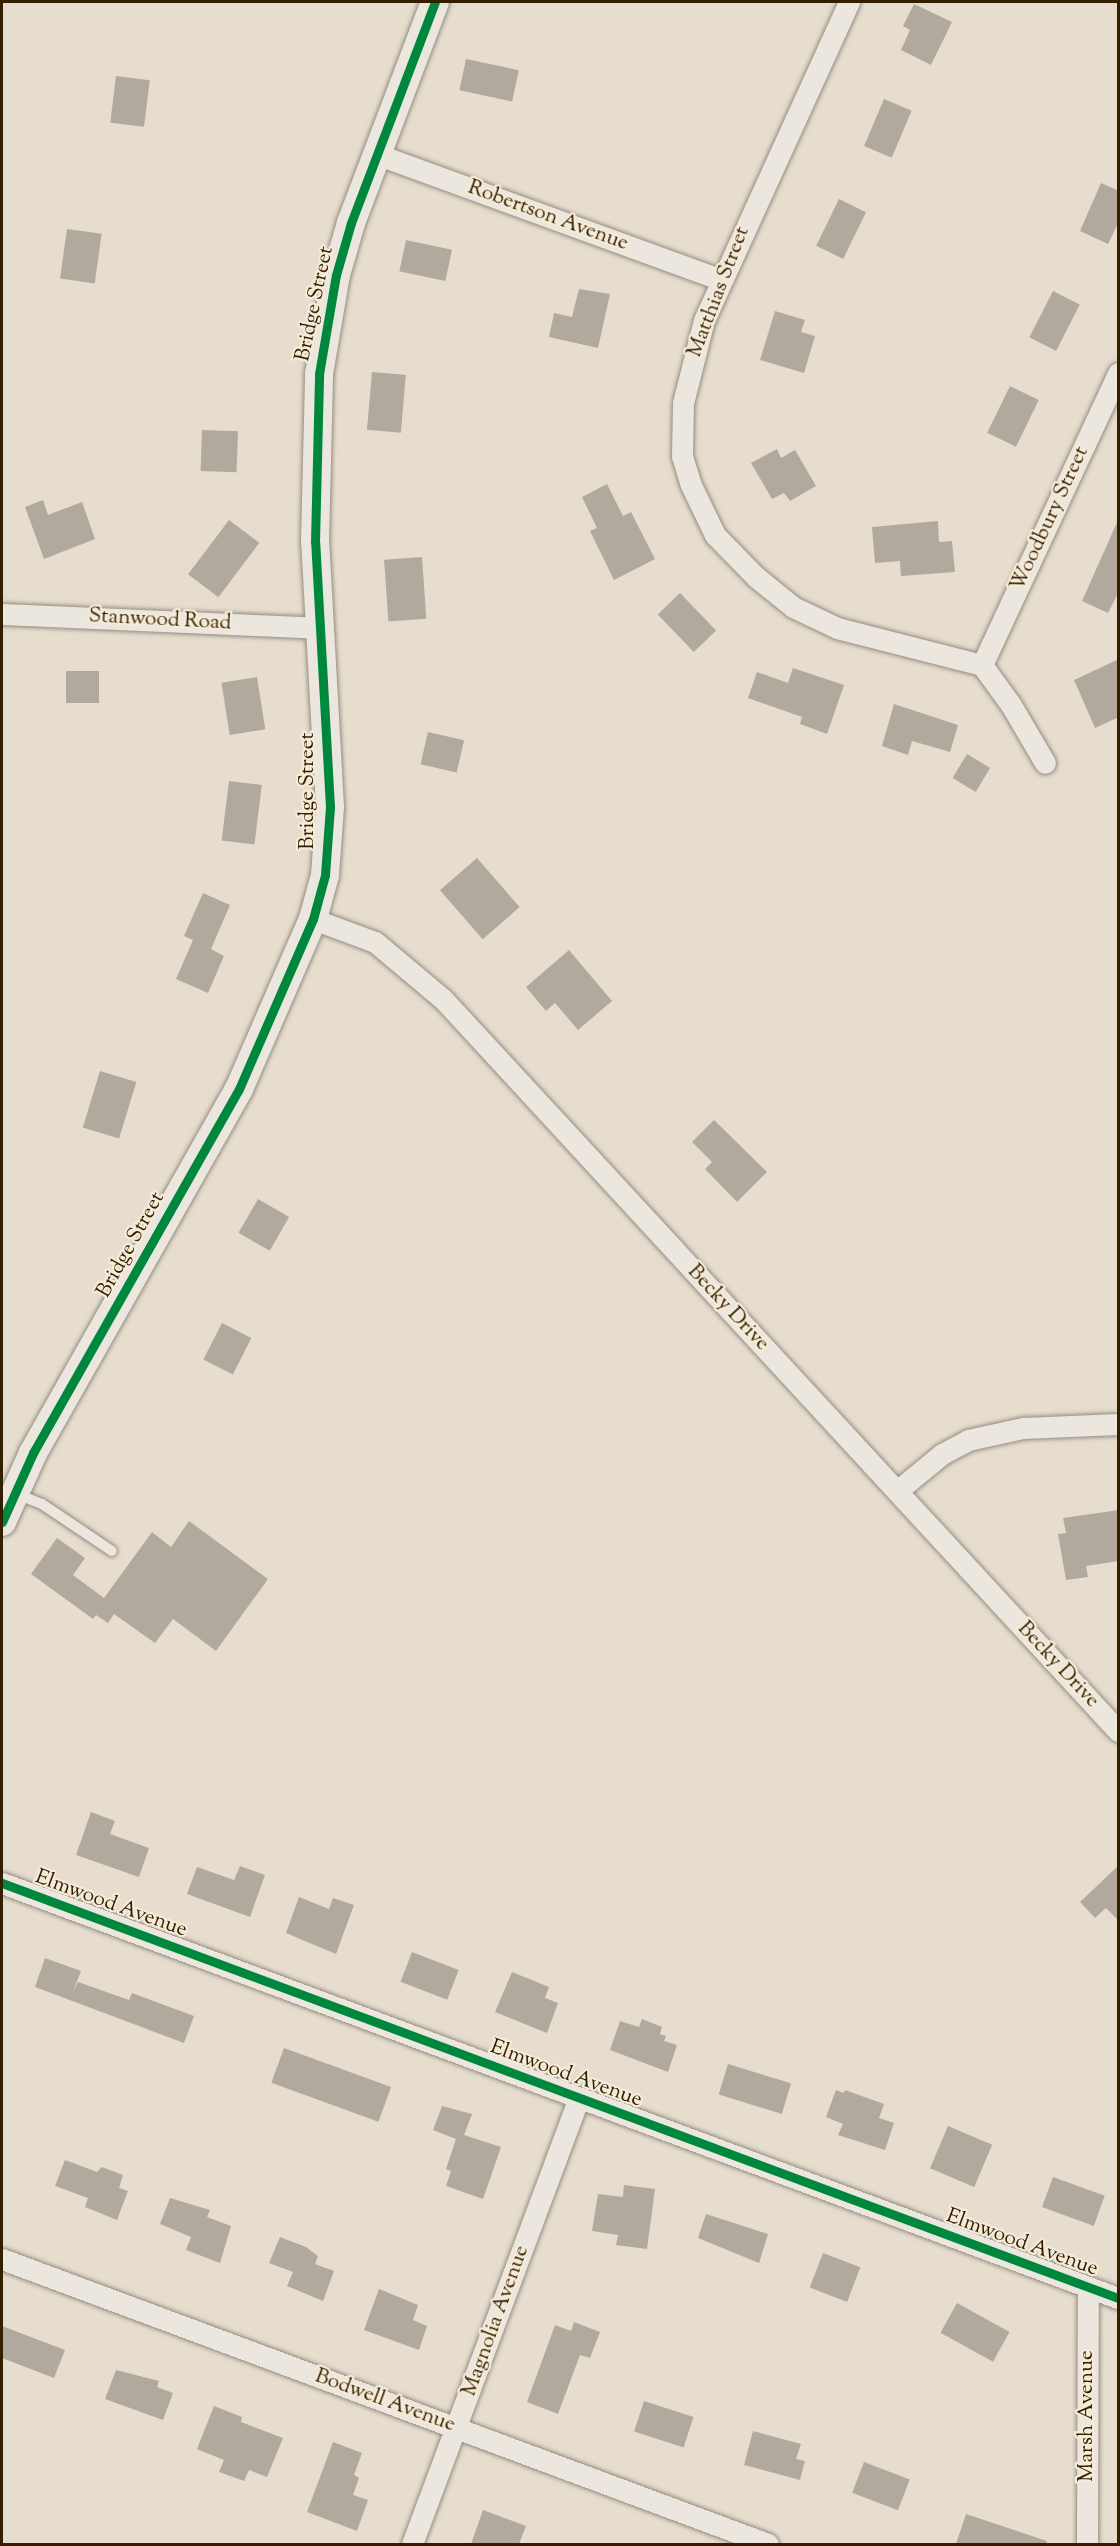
<!DOCTYPE html>
<style>
body{margin:0}
#map{position:relative;width:1120px;height:2546px;overflow:hidden;background:#e6ddce;font-family:"Sorts Mill Goudy",serif}
div>[style]{position:absolute}
[style*='--x']{left:calc(var(--x)*1px);top:calc(var(--y)*1px);width:calc(var(--w)*1px);rotate:calc(var(--a)*1deg)}
.building>*{inset:0;background:#b1a99d;transform-origin:0 0}
.roads{filter:drop-shadow(0 0 2px #958d80) drop-shadow(0 0 2px #958d80)}
.lane>*{height:10px;margin:-5px;padding:0 5px;transform-origin:5px;border-radius:5px;background:#ebe6de}
.street>*{height:21px;margin:-10.5px;padding:0 10.5px;transform-origin:10.5px;border-radius:10.5px;background:#ebe6de}
.secondary>*{height:28px;margin:-14px;padding:0 14px;transform-origin:14px;border-radius:14px;background:#ebe6de}
.cycleway>*{height:9px;margin:-4.5px;padding:0 4.5px;transform-origin:4.5px;border-radius:4.5px;background:#00873e}
span{translate:-50% -50%;white-space:nowrap;text-align:center;line-height:1.15;-webkit-text-stroke:4.5px #f5ebd8;paint-order:stroke}
.street-label{font-size:21px;color:#331f00}
.frame{position:absolute;inset:0;border:3px solid #331f00;pointer-events:none}
</style>
<div id="map">
<div class="building">
<div style="clip-path:polygon(914px 4px,952px 22px,931px 65px,901px 50px,910px 30px,903px 26px)"></div>
<div style="left:466px;top:59px;width:54px;height:32px;rotate:12deg"></div>
<div style="left:116px;top:76px;width:34px;height:47px;rotate:7deg"></div>
<div style="left:884px;top:99px;width:30px;height:51px;rotate:23deg"></div>
<div style="clip-path:polygon(1101px 183px,1119px 191px,1119px 221px,1108px 244px,1080px 231px)"></div>
<div style="left:839px;top:199px;width:30px;height:52px;rotate:26deg"></div>
<div style="left:67px;top:229px;width:35px;height:50px;rotate:8deg"></div>
<div style="left:406px;top:240px;width:47px;height:32px;rotate:12deg"></div>
<div style="clip-path:polygon(579px 289px,610px 294px,598px 348px,549px 337px,554px 313px,572px 317px)"></div>
<div style="left:1053px;top:291px;width:30px;height:52px;rotate:27deg"></div>
<div style="clip-path:polygon(775px 311px,805px 320px,801px 332px,815px 336px,804px 373px,760px 360px)"></div>
<div style="left:372px;top:372px;width:34px;height:58px;rotate:5deg"></div>
<div style="left:1010px;top:386px;width:32px;height:52px;rotate:26deg"></div>
<div style="left:202px;top:430px;width:36px;height:41px;rotate:2deg"></div>
<div style="clip-path:polygon(777px 449px,781px 458px,795px 450px,816px 486px,790px 501px,784px 493px,772px 499px,751px 463px)"></div>
<div style="clip-path:polygon(607px 484px,623px 516px,631px 512px,655px 559px,614px 580px,590px 531px,597px 528px,582px 497px)"></div>
<div style="clip-path:polygon(43px 500px,48px 515px,82px 502px,95px 539px,44px 559px,25px 507px)"></div>
<div style="clip-path:polygon(1119px 518px,1119px 591px,1108px 613px,1082px 601px)"></div>
<div style="left:229px;top:520px;width:38px;height:68px;rotate:37deg"></div>
<div style="clip-path:polygon(938px 521px,939px 542px,952px 541px,955px 572px,901px 576px,900px 561px,875px 563px,872px 527px)"></div>
<div style="left:422px;top:557px;width:62px;height:38px;rotate:86deg"></div>
<div style="left:680px;top:593px;width:52px;height:31px;rotate:46deg"></div>
<div style="clip-path:polygon(1119px 659px,1119px 717px,1095px 728px,1074px 680px)"></div>
<div style="clip-path:polygon(793px 668px,844px 685px,827px 734px,800px 724px,802px 717px,748px 698px,757px 672px,788px 683px)"></div>
<div style="left:66px;top:671px;width:33px;height:32px"></div>
<div style="left:257px;top:677px;width:53px;height:36px;rotate:81deg"></div>
<div style="clip-path:polygon(894px 704px,958px 725px,950px 752px,912px 741px,908px 755px,882px 746px)"></div>
<div style="left:428px;top:732px;width:37px;height:33px;rotate:13deg"></div>
<div style="left:967px;top:754px;width:27px;height:28px;rotate:31deg"></div>
<div style="left:229px;top:781px;width:33px;height:60px;rotate:7deg"></div>
<div style="left:477px;top:858px;width:65px;height:49px;rotate:49deg"></div>
<div style="clip-path:polygon(203px 893px,230px 905px,211px 949px,224px 956px,208px 993px,176px 979px,193px 940px,184px 936px)"></div>
<div style="clip-path:polygon(569px 950px,612px 1001px,578px 1030px,555px 1003px,546px 1011px,526px 987px)"></div>
<div style="left:100px;top:1071px;width:38px;height:59px;rotate:17deg"></div>
<div style="clip-path:polygon(714px 1120px,767px 1172px,737px 1202px,705px 1169px,712px 1162px,692px 1142px)"></div>
<div style="left:258px;top:1199px;width:36px;height:39px;rotate:30deg"></div>
<div style="left:222px;top:1323px;width:33px;height:41px;rotate:27deg"></div>
<div style="clip-path:polygon(1119px 1510px,1119px 1561px,1086px 1566px,1088px 1577px,1066px 1580px,1058px 1534px,1066px 1533px,1063px 1518px)"></div>
<div style="clip-path:polygon(189px 1521px,268px 1579px,216px 1651px,173px 1619px,155px 1643px,114px 1614px,108px 1623px,96px 1615px,93px 1619px,31px 1574px,57px 1538px,85px 1558px,73px 1575px,104px 1598px,152px 1532px,171px 1547px)"></div>
<div style="clip-path:polygon(91px 1812px,115px 1821px,110px 1834px,149px 1848px,139px 1877px,76px 1855px)"></div>
<div style="clip-path:polygon(1119px 1865px,1119px 1921px,1106px 1908px,1095px 1918px,1080px 1902px)"></div>
<div style="clip-path:polygon(240px 1866px,265px 1875px,250px 1917px,187px 1894px,197px 1867px,234px 1880px)"></div>
<div style="clip-path:polygon(299px 1897px,329px 1909px,333px 1898px,354px 1905px,336px 1954px,286px 1933px)"></div>
<div style="left:412px;top:1952px;width:50px;height:32px;rotate:21deg"></div>
<div style="clip-path:polygon(45px 1958px,81px 1971px,73px 1992px,78px 1982px,129px 2000px,132px 1993px,194px 2016px,184px 2043px,35px 1987px)"></div>
<div style="clip-path:polygon(512px 1972px,549px 1987px,545px 1998px,558px 2003px,547px 2033px,495px 2012px)"></div>
<div style="clip-path:polygon(642px 2019px,662px 2027px,660px 2034px,666px 2036px,664px 2041px,677px 2045px,668px 2072px,610px 2050px,620px 2021px,639px 2027px)"></div>
<div style="left:284px;top:2048px;width:114px;height:37px;rotate:20deg"></div>
<div style="left:728px;top:2064px;width:66px;height:32px;rotate:17deg"></div>
<div style="clip-path:polygon(836px 2090px,844px 2093px,845px 2090px,884px 2104px,879px 2118px,894px 2123px,885px 2150px,838px 2135px,843px 2124px,826px 2117px)"></div>
<div style="clip-path:polygon(442px 2106px,472px 2114px,464px 2135px,501px 2147px,483px 2199px,446px 2186px,451px 2171px,446px 2169px,456px 2139px,433px 2130px)"></div>
<div style="left:948px;top:2126px;width:48px;height:46px;rotate:23deg"></div>
<div style="clip-path:polygon(65px 2160px,97px 2172px,102px 2167px,123px 2175px,119px 2188px,128px 2191px,117px 2220px,85px 2207px,88px 2198px,55px 2186px)"></div>
<div style="left:1053px;top:2177px;width:55px;height:32px;rotate:20deg"></div>
<div style="clip-path:polygon(624px 2185px,655px 2189px,647px 2249px,616px 2245px,618px 2235px,592px 2231px,598px 2194px,623px 2197px)"></div>
<div style="clip-path:polygon(170px 2198px,210px 2210px,207px 2217px,231px 2226px,220px 2263px,186px 2250px,191px 2237px,160px 2224px)"></div>
<div style="clip-path:polygon(706px 2214px,768px 2234px,759px 2263px,698px 2238px)"></div>
<div style="clip-path:polygon(280px 2237px,306px 2247px,318px 2256px,315px 2264px,334px 2271px,323px 2301px,287px 2286px,293px 2272px,269px 2263px)"></div>
<div style="left:823px;top:2253px;width:40px;height:37px;rotate:21deg"></div>
<div style="clip-path:polygon(379px 2289px,418px 2305px,413px 2320px,427px 2326px,419px 2350px,364px 2330px)"></div>
<div style="left:957px;top:2303px;width:60px;height:34px;rotate:29deg"></div>
<div style="clip-path:polygon(574px 2322px,600px 2332px,590px 2358px,580px 2355px,558px 2414px,527px 2402px,555px 2325px,571px 2331px)"></div>
<div style="clip-path:polygon(2px 2326px,65px 2350px,54px 2378px,2px 2358px)"></div>
<div style="clip-path:polygon(116px 2370px,159px 2381px,157px 2387px,173px 2393px,163px 2420px,105px 2399px)"></div>
<div style="left:644px;top:2401px;width:52px;height:32px;rotate:18deg"></div>
<div style="clip-path:polygon(214px 2406px,242px 2417px,241px 2422px,283px 2438px,267px 2477px,249px 2470px,244px 2481px,219px 2472px,224px 2460px,197px 2449px)"></div>
<div style="clip-path:polygon(753px 2431px,801px 2444px,796px 2459px,805px 2461px,800px 2480px,744px 2465px)"></div>
<div style="clip-path:polygon(333px 2442px,362px 2453px,354px 2475px,359px 2478px,353px 2495px,368px 2500px,357px 2531px,307px 2512px)"></div>
<div style="left:864px;top:2462px;width:49px;height:33px;rotate:21deg"></div>
<div style="clip-path:polygon(483px 2510px,526px 2526px,519px 2544px,471px 2544px)"></div>
<div style="clip-path:polygon(966px 2514px,1047px 2541px,1046px 2544px,956px 2544px)"></div>
</div>
<div class="roads">
<div class="lane">
<div style="--x:17;--y:1494;--w:27;--a:22"></div>
<div style="--x:42;--y:1504;--w:84;--a:33.9"></div>
</div>
<div class="street">
<div style="--x:849;--y:2;--w:349;--a:114.5"></div>
<div style="--x:704;--y:320;--w:86;--a:104.2"></div>
<div style="--x:683;--y:403;--w:53;--a:91.1"></div>
<div style="--x:682;--y:456;--w:28;--a:73"></div>
<div style="--x:690;--y:483;--w:58;--a:64.3"></div>
<div style="--x:715;--y:535;--w:59;--a:45.7"></div>
<div style="--x:756;--y:577;--w:48;--a:39"></div>
<div style="--x:793;--y:607;--w:49;--a:25.5"></div>
<div style="--x:837;--y:628;--w:150;--a:14.3"></div>
<div style="--x:982;--y:665;--w:49;--a:54.1"></div>
<div style="--x:1011;--y:705;--w:67;--a:59.6"></div>
<div style="--x:376;--y:154;--w:366;--a:20"></div>
<div style="--x:2;--y:614;--w:317;--a:2.5"></div>
<div style="--x:982;--y:665;--w:322;--a:-65"></div>
<div style="--x:313;--y:919;--w:66;--a:20.4"></div>
<div style="--x:375;--y:942;--w:89;--a:40"></div>
<div style="--x:443;--y:999;--w:996;--a:47.32"></div>
<div style="--x:897;--y:1491;--w:58;--a:-39.4"></div>
<div style="--x:942;--y:1454;--w:30;--a:-28"></div>
<div style="--x:968;--y:1440;--w:56;--a:-12.3"></div>
<div style="--x:1023;--y:1428;--w:95;--a:-2.4"></div>
<div style="--x:2;--y:1883;--w:1191;--a:20.4"></div>
<div style="--x:2;--y:2259;--w:817;--a:20.41"></div>
<div style="--x:412;--y:2544;--w:476;--a:-69.5"></div>
<div style="--x:1087;--y:2544;--w:257;--a:-89.8"></div>
</div>
<div class="secondary">
<div style="--x:2;--y:1522;--w:76;--a:-65.8"></div>
<div style="--x:33;--y:1453;--w:418;--a:-60.5"></div>
<div style="--x:239;--y:1089;--w:185;--a:-66.5"></div>
<div style="--x:313;--y:919;--w:46;--a:-74.7"></div>
<div style="--x:325;--y:875;--w:68;--a:-85.8"></div>
<div style="--x:330;--y:807;--w:265;--a:-93.2"></div>
<div style="--x:315;--y:542;--w:168;--a:-88.6"></div>
<div style="--x:319;--y:374;--w:100;--a:-80.3"></div>
<div style="--x:336;--y:275;--w:54;--a:-73.9"></div>
<div style="--x:351;--y:223;--w:236;--a:-69.2"></div>
</div>
</div>
<div class="cycleway">
<div style="--x:2;--y:1522;--w:76;--a:-65.8"></div>
<div style="--x:33;--y:1453;--w:418;--a:-60.5"></div>
<div style="--x:239;--y:1089;--w:185;--a:-66.5"></div>
<div style="--x:313;--y:919;--w:46;--a:-74.7"></div>
<div style="--x:325;--y:875;--w:68;--a:-85.8"></div>
<div style="--x:330;--y:807;--w:265;--a:-93.2"></div>
<div style="--x:315;--y:542;--w:168;--a:-88.6"></div>
<div style="--x:319;--y:374;--w:100;--a:-80.3"></div>
<div style="--x:336;--y:275;--w:54;--a:-73.9"></div>
<div style="--x:351;--y:223;--w:236;--a:-69.2"></div>
<div style="--x:2;--y:1883;--w:1191;--a:20.4"></div>
</div>
<div class="street-label">
<span style="left:548px;top:216px;rotate:20deg">Robertson Avenue</span>
<span style="left:719px;top:292px;rotate:-69deg">Matthias Street</span>
<span style="left:315px;top:304px;rotate:-78deg">Bridge Street</span>
<span style="left:1050px;top:519px;rotate:-65deg">Woodbury Street</span>
<span style="left:160px;top:620px;rotate:3deg">Stanwood Road</span>
<span style="left:308px;top:791px;rotate:-90deg">Bridge Street</span>
<span style="left:131px;top:1245px;rotate:-61deg">Bridge Street</span>
<span style="left:728px;top:1308px;rotate:47deg">Becky Drive</span>
<span style="left:1058px;top:1665px;rotate:47deg">Becky Drive</span>
<span style="left:111px;top:1904px;rotate:20deg">Elmwood Avenue</span>
<span style="left:566px;top:2074px;rotate:20deg">Elmwood Avenue</span>
<span style="left:1022px;top:2243px;rotate:20deg">Elmwood Avenue</span>
<span style="left:496px;top:2321px;rotate:-70deg">Magnolia Avenue</span>
<span style="left:385px;top:2401px;rotate:20deg">Bodwell Avenue</span>
<span style="left:1087px;top:2416px;rotate:-90deg">Marsh Avenue</span>
</div>
<div class="frame"></div>
</div>
